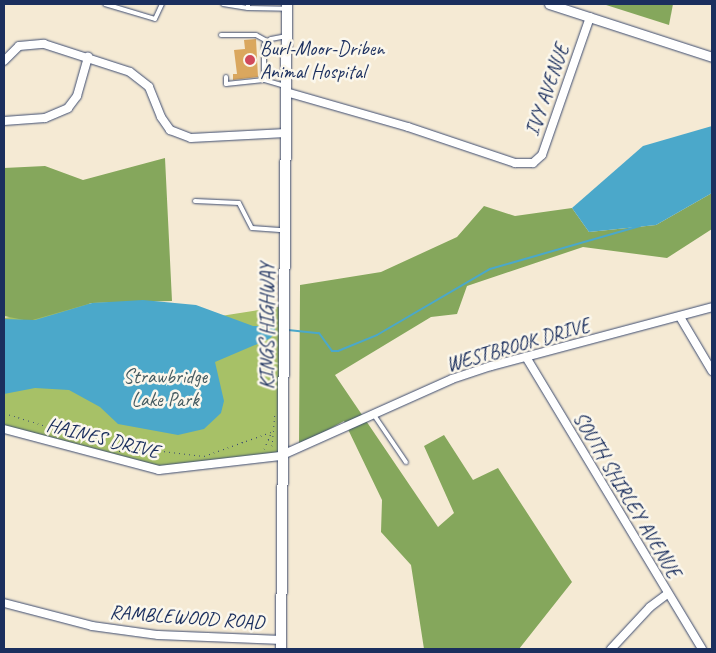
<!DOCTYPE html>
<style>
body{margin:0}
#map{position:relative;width:716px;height:653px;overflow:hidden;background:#f5ead4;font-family:Caveat,sans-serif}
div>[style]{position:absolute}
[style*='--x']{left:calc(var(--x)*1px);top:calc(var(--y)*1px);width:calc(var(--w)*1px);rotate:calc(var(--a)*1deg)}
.green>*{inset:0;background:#a7c167}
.forest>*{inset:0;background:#85a75c}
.water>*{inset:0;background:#4ba8ca}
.stream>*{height:2px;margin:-1px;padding:0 1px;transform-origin:1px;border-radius:1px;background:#4ba8ca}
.building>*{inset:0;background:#daa75e}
.path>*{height:1px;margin-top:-0.5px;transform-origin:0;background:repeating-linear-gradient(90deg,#3c4b70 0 1px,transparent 0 5px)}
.roads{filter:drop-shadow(0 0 1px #3c4b70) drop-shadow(0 0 1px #3c4b70)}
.service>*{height:4px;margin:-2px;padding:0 2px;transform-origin:2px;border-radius:2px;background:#fff}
.minor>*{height:8px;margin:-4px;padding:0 4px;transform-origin:4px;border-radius:4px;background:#fff}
.tertiary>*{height:9px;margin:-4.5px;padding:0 4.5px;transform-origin:4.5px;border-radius:4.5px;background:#fff}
.secondary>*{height:10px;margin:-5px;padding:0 5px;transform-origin:5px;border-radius:5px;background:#fff}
.dots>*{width:14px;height:14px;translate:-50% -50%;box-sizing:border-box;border:2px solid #fbf7ec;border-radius:50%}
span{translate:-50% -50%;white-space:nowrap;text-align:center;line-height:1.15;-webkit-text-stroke:5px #fbf7ec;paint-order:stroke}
.poi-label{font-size:20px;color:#1b2f5e}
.left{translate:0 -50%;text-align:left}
.street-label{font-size:20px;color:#1b2f5e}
.park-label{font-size:20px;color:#455b61}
.frame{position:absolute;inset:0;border:5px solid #1b2f5e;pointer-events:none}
</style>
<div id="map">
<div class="green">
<div style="clip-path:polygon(83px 304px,128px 304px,208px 318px,284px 306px,280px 456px,159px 470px,4px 429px,4px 318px)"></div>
</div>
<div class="forest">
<div style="clip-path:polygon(603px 4px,673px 4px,669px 25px)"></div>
<div style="clip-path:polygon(165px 158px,172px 301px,92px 303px,29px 321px,4px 316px,4px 168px,45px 166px,83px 180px)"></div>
<div style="clip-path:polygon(712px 193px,712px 229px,667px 258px,583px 247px,467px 286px,457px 314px,431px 317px,335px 375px,438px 527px,454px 513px,424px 446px,444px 435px,473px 480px,498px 468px,572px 582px,519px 649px,424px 649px,411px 565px,381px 532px,382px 500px,344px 421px,299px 446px,300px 285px,381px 272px,457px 237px,484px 206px,515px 216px,572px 208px,589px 232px,656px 225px)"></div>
</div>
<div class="water">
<div style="clip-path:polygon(712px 126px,712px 193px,656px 225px,589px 232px,572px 208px,643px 146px)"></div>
<div style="clip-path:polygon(143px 300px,196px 305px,253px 326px,275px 326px,275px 334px,269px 339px,215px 362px,224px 401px,221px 413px,204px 429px,178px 435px,118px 424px,100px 407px,69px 390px,35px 388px,4px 394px,4px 319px,35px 320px,92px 303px)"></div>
</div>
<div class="stream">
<div style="--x:288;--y:330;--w:31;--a:6"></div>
<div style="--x:319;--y:333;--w:22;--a:54"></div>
<div style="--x:332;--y:351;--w:6;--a:0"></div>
<div style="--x:338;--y:351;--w:42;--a:-22.3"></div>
<div style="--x:377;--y:335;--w:131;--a:-30.3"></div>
<div style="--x:490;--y:269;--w:156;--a:-16"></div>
</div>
<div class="building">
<div style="clip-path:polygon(256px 39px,258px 77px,233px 80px,233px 74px,237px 74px,234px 50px,245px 49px,244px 40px)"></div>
</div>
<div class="path">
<div style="--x:4;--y:413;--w:85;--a:17.2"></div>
<div style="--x:85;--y:438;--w:11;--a:38"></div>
<div style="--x:272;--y:446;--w:33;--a:-85"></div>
<div style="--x:264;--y:449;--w:17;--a:-66"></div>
<div style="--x:119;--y:451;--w:35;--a:-2"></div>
<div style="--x:154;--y:450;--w:50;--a:6.8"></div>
<div style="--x:204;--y:456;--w:71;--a:-19.7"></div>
</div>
<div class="roads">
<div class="service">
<div style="--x:105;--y:4;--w:52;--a:16.7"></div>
<div style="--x:155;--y:19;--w:17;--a:-65"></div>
<div style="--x:223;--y:4;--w:25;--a:9"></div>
<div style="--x:248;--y:4;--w:4;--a:90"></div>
<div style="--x:248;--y:8;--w:39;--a:1"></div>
<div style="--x:221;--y:35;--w:35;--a:0"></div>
<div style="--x:256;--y:35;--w:13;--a:29"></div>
<div style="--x:226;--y:77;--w:7;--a:90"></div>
<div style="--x:226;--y:84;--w:38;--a:-6"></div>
<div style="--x:285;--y:86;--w:22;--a:-164"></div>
<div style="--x:264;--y:80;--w:35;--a:-90"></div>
<div style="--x:264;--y:45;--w:9;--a:-41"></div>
<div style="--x:271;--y:39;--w:16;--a:-11"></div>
<div style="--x:195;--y:201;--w:44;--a:2.6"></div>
<div style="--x:239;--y:203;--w:28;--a:63"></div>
<div style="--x:252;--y:228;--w:31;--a:4"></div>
<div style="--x:374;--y:415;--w:57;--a:55.8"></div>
</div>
<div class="minor">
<div style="--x:4;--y:61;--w:21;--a:-45"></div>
<div style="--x:19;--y:46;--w:25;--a:-5"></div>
<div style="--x:44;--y:44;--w:90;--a:18"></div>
<div style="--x:130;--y:72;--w:24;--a:38"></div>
<div style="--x:149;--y:87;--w:32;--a:68"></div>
<div style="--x:161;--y:117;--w:16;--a:55"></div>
<div style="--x:170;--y:130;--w:22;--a:21"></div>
<div style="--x:191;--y:138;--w:95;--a:-3"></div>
<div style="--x:286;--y:92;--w:127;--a:16"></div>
<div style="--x:408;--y:127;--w:113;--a:18.6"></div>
<div style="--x:515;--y:163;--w:18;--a:0"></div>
<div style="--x:533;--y:163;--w:12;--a:-42"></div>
<div style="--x:542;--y:155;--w:146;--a:-70.8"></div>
<div style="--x:4;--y:121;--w:41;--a:-4.2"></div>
<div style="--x:45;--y:118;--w:25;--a:-23"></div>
<div style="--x:68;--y:108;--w:15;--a:-53"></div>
<div style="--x:77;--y:96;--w:41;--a:-74.2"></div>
<div style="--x:680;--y:317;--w:63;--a:59.3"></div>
<div style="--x:526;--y:357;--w:341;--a:58.9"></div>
<div style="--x:4;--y:429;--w:160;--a:14.8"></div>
<div style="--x:159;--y:470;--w:122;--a:-6.6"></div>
<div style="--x:280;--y:456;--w:188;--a:-24.1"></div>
<div style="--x:452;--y:379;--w:41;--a:-18.4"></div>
<div style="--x:491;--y:366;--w:229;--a:-14.9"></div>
<div style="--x:4;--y:603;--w:91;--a:14.6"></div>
<div style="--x:92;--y:626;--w:67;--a:7.8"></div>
<div style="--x:158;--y:635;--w:124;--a:2.3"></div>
<div style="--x:611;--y:649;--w:57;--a:-47.1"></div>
<div style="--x:650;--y:607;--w:21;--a:-37"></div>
</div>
<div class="tertiary">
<div style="--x:549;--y:4;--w:171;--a:18"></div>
</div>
<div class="secondary">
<div style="--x:281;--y:649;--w:645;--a:-89.47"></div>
</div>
</div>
<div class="dots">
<div style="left:250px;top:60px;background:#d1495b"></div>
</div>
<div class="poi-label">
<span class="left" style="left:260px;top:60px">Burl-Moor-Driben<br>Animal Hospital</span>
</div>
<div class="street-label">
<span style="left:547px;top:90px;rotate:-71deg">IVY AVENUE</span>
<span style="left:267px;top:326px;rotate:-90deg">KINGS HIGHWAY</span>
<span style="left:518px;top:345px;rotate:-16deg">WESTBROOK DRIVE</span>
<span style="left:103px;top:438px;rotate:14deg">HAINES DRIVE</span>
<span style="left:627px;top:495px;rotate:59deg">SOUTH SHIRLEY AVENUE</span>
<span style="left:187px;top:617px;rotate:4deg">RAMBLEWOOD ROAD</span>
</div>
<div class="park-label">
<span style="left:165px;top:388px">Strawbridge<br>Lake Park</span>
</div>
<div class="frame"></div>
</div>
